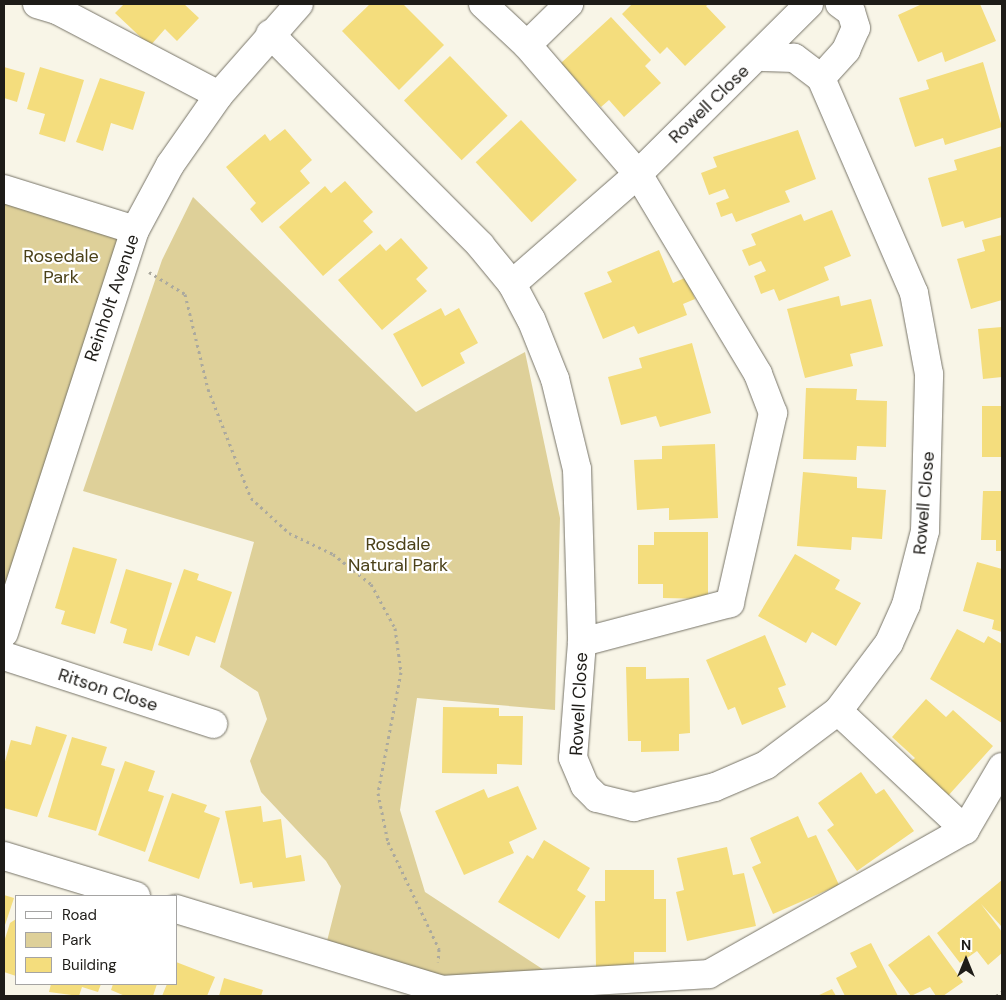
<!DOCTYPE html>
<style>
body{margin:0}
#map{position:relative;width:1006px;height:1000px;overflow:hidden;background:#f8f5e7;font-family:"DM Sans",sans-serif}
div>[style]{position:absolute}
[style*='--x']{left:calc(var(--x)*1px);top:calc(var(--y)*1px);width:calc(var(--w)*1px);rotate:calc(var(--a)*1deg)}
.green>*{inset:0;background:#ded099}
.building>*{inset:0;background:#f4dd7d;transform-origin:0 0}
.path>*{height:3px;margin-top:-1.5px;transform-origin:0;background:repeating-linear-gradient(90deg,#aba99e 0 2.5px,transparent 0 6.5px)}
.roads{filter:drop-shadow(0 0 1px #777468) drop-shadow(0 0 1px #777468)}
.minor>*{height:28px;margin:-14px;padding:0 14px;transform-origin:14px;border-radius:14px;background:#fff}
span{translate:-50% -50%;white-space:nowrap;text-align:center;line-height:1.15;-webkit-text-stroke:4.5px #fff;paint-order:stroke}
.street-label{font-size:18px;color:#1e1c18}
.park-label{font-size:18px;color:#4a4018}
.frame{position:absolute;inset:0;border:5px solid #1e1c18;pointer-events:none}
.legend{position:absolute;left:15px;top:895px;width:162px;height:90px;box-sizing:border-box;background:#fff;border:1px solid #a5a4a3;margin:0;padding:6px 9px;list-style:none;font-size:15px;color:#1e1c18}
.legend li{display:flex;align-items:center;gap:10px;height:25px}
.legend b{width:25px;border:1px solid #a5a4a3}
.north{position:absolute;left:941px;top:935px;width:50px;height:50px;-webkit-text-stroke:4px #fff;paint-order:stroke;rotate:0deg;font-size:14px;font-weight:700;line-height:20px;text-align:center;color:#1e1c18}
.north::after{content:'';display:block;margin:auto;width:18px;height:22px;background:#1e1c18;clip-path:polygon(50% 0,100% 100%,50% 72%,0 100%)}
</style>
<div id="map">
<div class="green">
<div style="clip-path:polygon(4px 189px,135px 230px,4px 633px)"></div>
<div style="clip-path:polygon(193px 197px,416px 412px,525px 352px,560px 518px,555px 710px,417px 698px,400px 810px,425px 892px,550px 974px,446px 983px,326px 945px,341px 886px,326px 861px,261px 792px,250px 761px,267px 719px,258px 692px,220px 667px,254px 542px,83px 491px,162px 260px)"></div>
</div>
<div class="building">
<div style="clip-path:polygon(124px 4px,184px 4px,199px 18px,177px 41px,165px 29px,150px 46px,115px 13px)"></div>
<div style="clip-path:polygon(370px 4px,403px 4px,444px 45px,399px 90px,342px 31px)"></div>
<div style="clip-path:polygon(632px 4px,709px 4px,706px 6px,726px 27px,685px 66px,667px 47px,660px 54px,622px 14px)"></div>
<div style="clip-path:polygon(922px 4px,980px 4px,996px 41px,945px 62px,942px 52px,918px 62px,898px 15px)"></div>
<div style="clip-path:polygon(611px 17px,651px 60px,645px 66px,661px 83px,624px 117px,609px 100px,601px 107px,561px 63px)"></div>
<div style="left:450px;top:56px;width:83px;height:64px;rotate:46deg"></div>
<div style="clip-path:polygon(983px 62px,1002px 127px,945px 145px,943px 138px,915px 147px,899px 98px,929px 89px,926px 80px)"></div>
<div style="clip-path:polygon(4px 67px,25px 73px,17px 102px,4px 98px)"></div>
<div style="clip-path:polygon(40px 67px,84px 80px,65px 142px,39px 134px,45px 114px,27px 109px)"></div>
<div style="clip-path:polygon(100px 78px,145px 92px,133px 130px,111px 123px,103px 151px,76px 142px)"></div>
<div style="left:521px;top:120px;width:82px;height:62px;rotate:47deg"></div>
<div style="clip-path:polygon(285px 129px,312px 160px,300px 171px,310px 183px,262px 223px,250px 209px,256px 203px,226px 167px,265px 134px,270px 141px)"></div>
<div style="clip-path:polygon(798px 130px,816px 179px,785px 191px,790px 202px,736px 222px,732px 213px,721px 217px,716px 203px,729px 198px,725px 189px,709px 195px,701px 173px,717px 167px,713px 157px)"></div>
<div style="clip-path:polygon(1002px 146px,1002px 217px,965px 228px,963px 221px,942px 227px,928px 178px,957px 170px,954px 160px)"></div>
<div style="clip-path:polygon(345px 181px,373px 212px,363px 221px,373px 232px,323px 276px,279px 227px,325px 186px,331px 193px)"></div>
<div style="clip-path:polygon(832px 210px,851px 256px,824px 267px,829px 280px,779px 301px,774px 289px,761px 294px,754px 276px,766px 271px,761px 261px,749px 266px,742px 250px,756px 245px,751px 234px,801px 214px,804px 221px)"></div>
<div style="clip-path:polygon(1002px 235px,1002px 300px,971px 309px,957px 259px,985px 251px,982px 240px)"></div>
<div style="clip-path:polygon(401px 238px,428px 268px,416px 279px,427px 291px,382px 330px,338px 280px,380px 244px,386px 251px)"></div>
<div style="clip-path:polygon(659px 250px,673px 283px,687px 277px,695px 299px,683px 304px,687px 315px,638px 334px,634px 326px,603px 339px,584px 293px,612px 282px,607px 272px)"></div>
<div style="clip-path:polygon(839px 296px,841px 306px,871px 299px,883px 346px,850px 354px,853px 366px,805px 378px,787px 309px)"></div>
<div style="clip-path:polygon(441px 308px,445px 316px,459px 308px,478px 343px,460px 353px,465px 363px,422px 387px,393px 334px)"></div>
<div style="clip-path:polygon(1002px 327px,1002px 377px,983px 379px,978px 329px)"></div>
<div style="clip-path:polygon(692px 343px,711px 413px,660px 427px,656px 416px,621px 425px,608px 377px,642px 368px,639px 358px)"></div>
<div style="clip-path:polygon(806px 388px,857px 389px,856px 400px,887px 401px,886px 447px,857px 446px,856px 460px,803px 459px)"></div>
<div style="left:982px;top:406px;width:20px;height:51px"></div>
<div style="clip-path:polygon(715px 444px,718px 518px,669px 520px,669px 508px,637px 510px,634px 460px,662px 459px,662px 446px)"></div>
<div style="clip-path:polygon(803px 472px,857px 477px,857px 488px,886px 490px,882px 539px,852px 537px,851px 550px,797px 546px)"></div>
<div style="clip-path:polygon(983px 491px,1002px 491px,1002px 551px,996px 551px,996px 540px,981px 540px)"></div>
<div style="clip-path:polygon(654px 532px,708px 532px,708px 599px,663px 598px,663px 584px,638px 584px,638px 545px,654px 545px)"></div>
<div style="clip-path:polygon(73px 547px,117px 559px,95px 634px,61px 624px,65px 611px,55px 608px)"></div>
<div style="clip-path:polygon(795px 554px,840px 580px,835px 589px,861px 603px,836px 646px,812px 632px,806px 643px,758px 616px)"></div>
<div style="clip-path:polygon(977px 562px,1002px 569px,1002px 632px,992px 629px,994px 620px,963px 611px)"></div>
<div style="clip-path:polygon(126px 569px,172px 583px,152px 651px,123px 643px,127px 629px,110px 623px)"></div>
<div style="clip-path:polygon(184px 569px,199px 574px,197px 580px,232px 592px,215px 643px,196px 636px,189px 656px,158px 645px)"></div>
<div style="clip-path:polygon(957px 629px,984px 643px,988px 636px,1002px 644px,1002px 723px,930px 679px)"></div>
<div style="clip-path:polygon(765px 635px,786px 685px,778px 688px,786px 707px,742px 725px,735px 707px,728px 710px,706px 660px)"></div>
<div style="clip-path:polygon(626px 667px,646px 667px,646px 679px,689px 678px,690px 733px,679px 734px,679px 751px,641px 752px,641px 741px,628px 741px)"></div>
<div style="clip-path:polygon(926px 699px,946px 717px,953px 710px,993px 746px,947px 797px,909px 763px,915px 758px,892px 737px)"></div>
<div style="clip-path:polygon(443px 707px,499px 708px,499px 716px,523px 716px,522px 765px,497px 764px,497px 774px,442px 773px)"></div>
<div style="clip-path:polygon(36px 726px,67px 735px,37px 817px,4px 808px,4px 765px,11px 740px,31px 745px)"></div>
<div style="clip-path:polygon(72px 737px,107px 747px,101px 765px,115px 769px,96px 831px,48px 817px)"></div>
<div style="clip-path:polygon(125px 761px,155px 771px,148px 791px,164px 796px,145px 852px,98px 835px)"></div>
<div style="clip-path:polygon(861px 772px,876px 794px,884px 789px,914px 831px,857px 871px,827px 830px,834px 825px,818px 803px)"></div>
<div style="clip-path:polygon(518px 786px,537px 829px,509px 842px,514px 853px,464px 875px,435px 811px,484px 789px,488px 798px)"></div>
<div style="clip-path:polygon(172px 793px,207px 805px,204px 812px,220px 818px,199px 879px,148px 861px)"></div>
<div style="clip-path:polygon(261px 806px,263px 822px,281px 819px,286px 858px,301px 855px,305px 881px,253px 888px,252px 882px,240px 884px,225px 811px)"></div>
<div style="clip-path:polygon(798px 816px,808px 838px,816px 835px,839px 885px,773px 914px,752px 867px,761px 863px,750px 838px)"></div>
<div style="clip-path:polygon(544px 840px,590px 868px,577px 890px,586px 896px,559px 939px,498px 902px,527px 855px,533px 859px)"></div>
<div style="clip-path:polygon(727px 847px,733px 875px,744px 873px,756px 926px,687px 941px,676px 892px,684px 890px,677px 858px)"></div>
<div style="clip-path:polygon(605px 870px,654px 870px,654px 899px,666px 899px,666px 952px,634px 952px,634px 968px,596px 968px,595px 901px,605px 901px)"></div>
<div style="clip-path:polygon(1002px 880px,1002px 927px,981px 904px,1002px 932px,1002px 953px,988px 965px,977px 951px,960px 963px,937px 933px)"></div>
<div style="clip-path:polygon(4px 895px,14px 898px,4px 928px)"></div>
<div style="clip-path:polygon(16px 919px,16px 976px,4px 972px,4px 942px,10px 923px)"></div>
<div style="clip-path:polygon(929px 935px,963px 982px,943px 996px,936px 996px,930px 987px,911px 996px,888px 965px)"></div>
<div style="clip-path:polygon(871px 943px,898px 996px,845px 996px,836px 978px,857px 967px,850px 953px)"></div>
<div style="clip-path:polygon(176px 962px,215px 977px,207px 996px,162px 996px,167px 984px,176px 984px)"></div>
<div style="clip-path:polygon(224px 978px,263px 990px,261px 996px,219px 996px)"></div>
<div style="clip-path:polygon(51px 984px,101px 984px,98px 992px,82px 987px,79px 996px,49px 992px)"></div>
<div style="clip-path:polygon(113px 984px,157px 984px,153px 996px,125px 996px,111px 990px)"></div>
<div style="clip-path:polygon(832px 989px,836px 996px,817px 996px)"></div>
</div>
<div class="path">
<div style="--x:149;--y:272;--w:42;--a:31.4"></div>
<div style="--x:185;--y:294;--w:98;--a:76.4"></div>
<div style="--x:208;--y:389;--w:117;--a:68.5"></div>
<div style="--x:251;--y:498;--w:52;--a:42.6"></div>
<div style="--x:289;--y:533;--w:49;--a:25.5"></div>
<div style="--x:333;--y:554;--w:48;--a:38.3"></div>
<div style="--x:371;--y:584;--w:50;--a:61.4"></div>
<div style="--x:395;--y:628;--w:44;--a:82.2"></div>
<div style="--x:401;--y:672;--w:123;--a:100.8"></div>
<div style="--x:378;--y:793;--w:50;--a:78.5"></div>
<div style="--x:388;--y:842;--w:119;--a:64.5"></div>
<div style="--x:439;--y:949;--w:13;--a:94"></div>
<div style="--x:996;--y:996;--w:7;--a:-34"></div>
</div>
<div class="roads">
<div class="minor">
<div style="--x:37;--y:4;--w:21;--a:17"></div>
<div style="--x:57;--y:10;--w:183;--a:27.7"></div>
<div style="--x:483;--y:4;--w:60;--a:43"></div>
<div style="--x:527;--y:45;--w:170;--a:49.3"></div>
<div style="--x:638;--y:174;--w:233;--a:59"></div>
<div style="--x:758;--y:374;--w:42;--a:69"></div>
<div style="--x:773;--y:413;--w:195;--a:102.8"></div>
<div style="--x:730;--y:603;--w:153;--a:165.2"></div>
<div style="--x:270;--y:34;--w:298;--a:45.1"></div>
<div style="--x:480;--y:245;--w:50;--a:50.6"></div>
<div style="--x:512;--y:284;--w:40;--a:62"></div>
<div style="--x:531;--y:319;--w:65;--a:68.2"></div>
<div style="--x:555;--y:379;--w:93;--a:76.3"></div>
<div style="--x:577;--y:469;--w:173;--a:88.3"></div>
<div style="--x:582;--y:642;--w:116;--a:94.4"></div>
<div style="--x:573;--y:758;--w:30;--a:67"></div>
<div style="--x:585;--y:786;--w:17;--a:45"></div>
<div style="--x:597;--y:798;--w:38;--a:14"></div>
<div style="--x:634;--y:807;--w:83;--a:-13.9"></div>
<div style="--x:715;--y:787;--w:56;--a:-23.3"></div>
<div style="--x:766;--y:765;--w:90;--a:-36.9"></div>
<div style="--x:838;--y:711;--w:85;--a:-53.1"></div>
<div style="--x:889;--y:643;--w:42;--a:-65.9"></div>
<div style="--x:906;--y:605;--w:76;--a:-75.6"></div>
<div style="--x:925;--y:531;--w:157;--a:-88.5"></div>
<div style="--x:929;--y:374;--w:82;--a:-100.5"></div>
<div style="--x:914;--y:293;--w:234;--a:-113.4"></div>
<div style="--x:821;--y:78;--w:34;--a:-143"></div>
<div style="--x:794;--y:58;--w:37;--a:-178"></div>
<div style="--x:527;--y:45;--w:59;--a:-44.3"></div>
<div style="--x:821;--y:78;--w:38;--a:-48"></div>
<div style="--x:846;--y:50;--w:24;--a:-66"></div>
<div style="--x:856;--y:28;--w:17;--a:-107"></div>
<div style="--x:851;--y:12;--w:14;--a:-144"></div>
<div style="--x:4;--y:189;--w:137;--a:17.4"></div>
<div style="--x:512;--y:284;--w:167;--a:-41.1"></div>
<div style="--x:638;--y:174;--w:241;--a:-44.8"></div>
<div style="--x:4;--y:633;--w:424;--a:-72"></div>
<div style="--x:135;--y:230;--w:74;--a:-61.7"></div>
<div style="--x:170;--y:165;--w:85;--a:-55"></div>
<div style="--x:219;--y:95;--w:121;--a:-48.7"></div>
<div style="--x:4;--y:656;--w:220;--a:18"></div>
<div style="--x:838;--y:711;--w:174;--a:43.1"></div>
<div style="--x:4;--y:856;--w:138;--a:16.9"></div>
<div style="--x:176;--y:909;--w:278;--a:16.9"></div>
<div style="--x:442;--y:990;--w:267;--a:-3.4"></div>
<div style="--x:709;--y:974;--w:294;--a:-29.4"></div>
<div style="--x:965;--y:830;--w:73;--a:-59.6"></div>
</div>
</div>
<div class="street-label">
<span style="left:709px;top:104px;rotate:-44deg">Rowell Close</span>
<span style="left:112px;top:298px;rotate:-71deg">Reinholt Avenue</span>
<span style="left:924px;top:503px;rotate:-85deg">Rowell Close</span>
<span style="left:108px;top:690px;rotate:18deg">Ritson Close</span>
<span style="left:579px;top:704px;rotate:-87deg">Rowell Close</span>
</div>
<div class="park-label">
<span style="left:61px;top:267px">Rosedale<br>Park</span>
<span style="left:398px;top:555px">Rosdale<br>Natural Park</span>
</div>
<div class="frame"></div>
<ul class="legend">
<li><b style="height:6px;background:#fff"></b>Road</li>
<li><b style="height:14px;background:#ded099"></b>Park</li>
<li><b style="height:14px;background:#f4dd7d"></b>Building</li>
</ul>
<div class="north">N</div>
</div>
